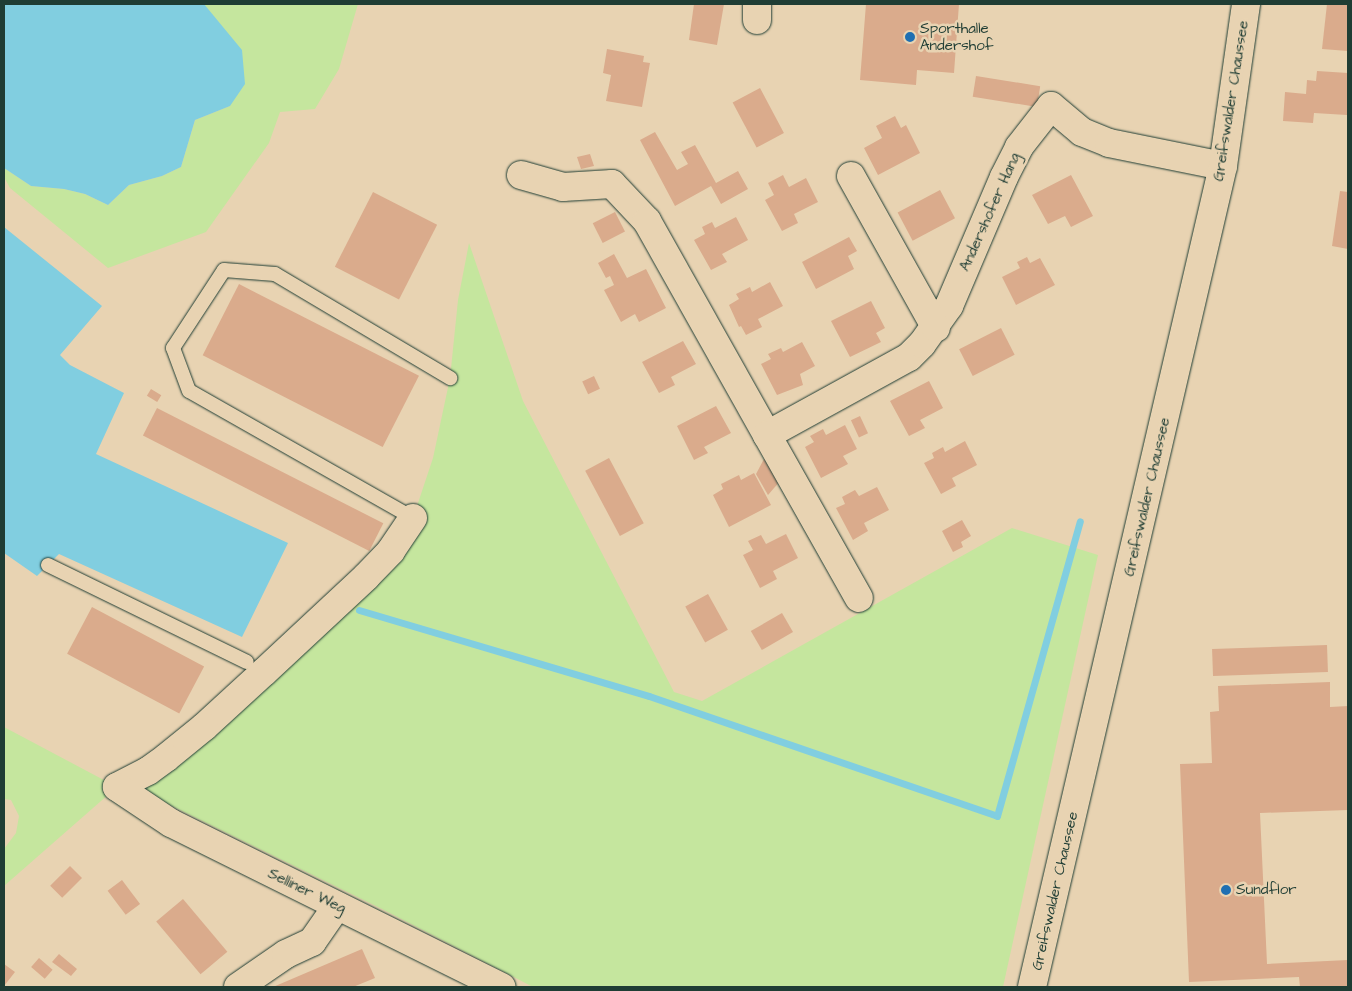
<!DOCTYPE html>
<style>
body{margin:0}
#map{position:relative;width:1352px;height:991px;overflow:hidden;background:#e8d3b2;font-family:"Architects Daughter",sans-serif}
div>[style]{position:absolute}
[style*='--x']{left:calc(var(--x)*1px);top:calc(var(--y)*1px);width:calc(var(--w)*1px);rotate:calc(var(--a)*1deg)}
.green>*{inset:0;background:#c5e69e}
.water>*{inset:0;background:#81cee0}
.stream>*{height:7px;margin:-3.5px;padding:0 3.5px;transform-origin:3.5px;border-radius:3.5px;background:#81cee0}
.building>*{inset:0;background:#daab8c;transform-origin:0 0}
.roads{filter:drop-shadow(0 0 1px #1f3d34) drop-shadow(0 0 1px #1f3d34)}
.lane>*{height:14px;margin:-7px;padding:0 7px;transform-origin:7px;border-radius:7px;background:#e8d3b2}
.street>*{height:28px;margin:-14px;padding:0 14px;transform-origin:14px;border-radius:14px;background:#e8d3b2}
.secondary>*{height:28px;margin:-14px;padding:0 14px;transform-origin:14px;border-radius:14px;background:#e8d3b2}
.dots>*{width:14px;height:14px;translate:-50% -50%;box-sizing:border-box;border:2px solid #e8d3b2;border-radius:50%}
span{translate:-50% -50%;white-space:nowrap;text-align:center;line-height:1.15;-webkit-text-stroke:5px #e8d3b2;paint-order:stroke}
.poi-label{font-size:15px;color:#1f3d34}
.left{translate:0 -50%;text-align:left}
.street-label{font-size:15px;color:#1f3d34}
.frame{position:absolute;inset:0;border:5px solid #1f3d34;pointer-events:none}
</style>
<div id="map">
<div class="green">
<div style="clip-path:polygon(204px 4px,358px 4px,339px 69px,315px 109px,280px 112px,269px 143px,206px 232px,108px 268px,10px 188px,4px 177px,4px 168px,31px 186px,64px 189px,85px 194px,108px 205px,129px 185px,162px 176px,181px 167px,195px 120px,230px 106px)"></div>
<div style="clip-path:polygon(469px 243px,523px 401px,674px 692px,702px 701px,1012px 528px,1098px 555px,1003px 987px,533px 987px,382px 909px,125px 783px,413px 518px,433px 458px,450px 378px,458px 300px)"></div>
<div style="clip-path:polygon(4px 727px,117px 787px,4px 886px,4px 849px,16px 833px,19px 816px,11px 800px,4px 799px)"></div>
</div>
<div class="water">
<div style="clip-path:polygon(4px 4px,204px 4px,242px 50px,245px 84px,230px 106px,195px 120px,181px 167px,162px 176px,129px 185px,108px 205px,85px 194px,64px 189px,31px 186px,4px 168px)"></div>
<div style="clip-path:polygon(4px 227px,102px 306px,60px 355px,70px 365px,124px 393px,96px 454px,288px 543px,242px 637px,59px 554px,37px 576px,4px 553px)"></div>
</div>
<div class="stream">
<div style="--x:359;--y:610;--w:302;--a:16.5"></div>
<div style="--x:649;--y:696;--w:368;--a:19"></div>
<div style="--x:997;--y:816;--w:306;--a:-74.3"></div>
</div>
<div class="building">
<div style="clip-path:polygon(694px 4px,724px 4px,717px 45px,689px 40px)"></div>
<div style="clip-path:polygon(866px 4px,959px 4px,954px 73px,917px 70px,916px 85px,860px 80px)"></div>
<div style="clip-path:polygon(1327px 4px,1348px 4px,1348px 51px,1322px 49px)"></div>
<div style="clip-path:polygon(607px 49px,644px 56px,643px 62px,650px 63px,642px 107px,606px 101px,611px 75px,603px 73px)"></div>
<div style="clip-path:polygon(1317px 71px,1348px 73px,1347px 115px,1314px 113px,1313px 123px,1283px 121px,1285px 92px,1306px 94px,1307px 80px,1316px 81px)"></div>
<div style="left:976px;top:76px;width:65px;height:21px;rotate:9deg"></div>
<div style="left:760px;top:88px;width:51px;height:31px;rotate:62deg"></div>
<div style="clip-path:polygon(895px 116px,901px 128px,906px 125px,920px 153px,878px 175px,864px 148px,882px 138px,876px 126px)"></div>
<div style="clip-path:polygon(655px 132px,677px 170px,688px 164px,681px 152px,695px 145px,716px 183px,738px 171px,748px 189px,721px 204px,711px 186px,675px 206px,640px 140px)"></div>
<div style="clip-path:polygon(590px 154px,594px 166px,581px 169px,577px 157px)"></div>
<div style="clip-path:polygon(783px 175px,789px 187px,806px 178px,818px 202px,794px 214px,798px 223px,782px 231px,765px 200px,774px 195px,768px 183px)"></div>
<div style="clip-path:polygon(1071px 175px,1093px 216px,1071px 227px,1065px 216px,1048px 224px,1032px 195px)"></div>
<div style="left:940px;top:190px;width:32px;height:48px;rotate:62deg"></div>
<div style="clip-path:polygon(1340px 191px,1348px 192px,1348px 249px,1332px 246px)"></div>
<div style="left:373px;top:192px;width:72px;height:84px;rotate:27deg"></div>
<div style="left:615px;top:212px;width:22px;height:25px;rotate:63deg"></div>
<div style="clip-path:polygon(736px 217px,748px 240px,722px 254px,727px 262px,711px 270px,694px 240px,705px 234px,702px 227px,712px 222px,715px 228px)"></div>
<div style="clip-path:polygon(849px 237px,857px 251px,848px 256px,854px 269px,816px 289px,802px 262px)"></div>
<div style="clip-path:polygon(614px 254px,627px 278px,646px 269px,666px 308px,639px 322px,635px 314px,621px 322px,604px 290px,614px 285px,610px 276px,606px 278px,598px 263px)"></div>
<div style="clip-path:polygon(1027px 257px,1030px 263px,1040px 258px,1055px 285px,1016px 305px,1002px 277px,1020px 268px,1017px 262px)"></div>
<div style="clip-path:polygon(770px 282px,783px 306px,758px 319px,762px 327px,746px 335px,741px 326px,739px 327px,729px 305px,739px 299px,736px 294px,750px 287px,752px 292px)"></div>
<div style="left:239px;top:284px;width:202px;height:80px;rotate:27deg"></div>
<div style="clip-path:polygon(871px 301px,885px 328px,876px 333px,881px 342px,850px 357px,831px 321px)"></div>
<div style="left:1001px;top:328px;width:30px;height:47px;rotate:63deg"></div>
<div style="clip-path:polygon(683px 341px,696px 364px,671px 377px,675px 385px,659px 393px,642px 362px)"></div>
<div style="clip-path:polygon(802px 342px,815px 366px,800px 374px,803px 385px,777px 395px,761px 364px,771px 359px,768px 354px,781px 348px,783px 352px)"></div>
<div style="left:594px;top:376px;width:14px;height:13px;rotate:65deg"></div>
<div style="clip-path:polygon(929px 381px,943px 408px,920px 420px,925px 428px,909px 436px,890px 401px)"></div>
<div style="left:151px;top:389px;width:12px;height:8px;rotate:31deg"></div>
<div style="clip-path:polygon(716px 406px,731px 433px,704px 447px,708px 453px,694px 460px,677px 426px)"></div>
<div style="left:157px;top:408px;width:254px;height:31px;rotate:27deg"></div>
<div style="left:860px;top:416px;width:19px;height:10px;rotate:65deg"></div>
<div style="clip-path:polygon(845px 425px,857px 449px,843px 456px,848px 464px,821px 478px,805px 447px,814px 442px,810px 436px,823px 429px,826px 435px)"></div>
<div style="clip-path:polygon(965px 441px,977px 465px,952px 478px,956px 486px,941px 494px,924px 463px,934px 458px,932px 453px,943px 447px,945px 452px)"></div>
<div style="left:609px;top:458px;width:74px;height:27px;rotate:62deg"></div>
<div style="clip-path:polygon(764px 459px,773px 464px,781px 480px,768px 495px,756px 474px)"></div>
<div style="clip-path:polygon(754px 473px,771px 505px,729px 527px,713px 495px,723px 489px,721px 484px,739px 475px,741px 480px)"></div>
<div style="clip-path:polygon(877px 487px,889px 510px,864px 523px,868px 531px,853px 540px,836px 508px,845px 504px,842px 497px,855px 490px,859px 496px)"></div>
<div style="clip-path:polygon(962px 520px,971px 536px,961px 542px,963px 547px,953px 552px,942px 531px)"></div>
<div style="clip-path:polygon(786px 534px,798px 558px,773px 571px,777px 579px,760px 588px,743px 555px,753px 550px,748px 541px,761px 535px,766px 544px)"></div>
<div style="left:708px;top:594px;width:41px;height:26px;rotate:61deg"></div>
<div style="left:92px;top:607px;width:127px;height:53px;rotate:28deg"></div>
<div style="left:782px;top:613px;width:22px;height:36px;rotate:60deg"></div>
<div style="left:1327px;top:645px;width:27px;height:115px;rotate:88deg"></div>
<div style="clip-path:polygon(1330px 682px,1330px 707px,1348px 706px,1348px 810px,1260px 813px,1267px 964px,1348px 960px,1348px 987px,1300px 987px,1299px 977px,1189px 982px,1180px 764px,1212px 763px,1210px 712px,1219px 711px,1218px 686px)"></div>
<div style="left:70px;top:866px;width:17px;height:28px;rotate:45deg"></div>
<div style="left:122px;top:880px;width:30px;height:18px;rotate:53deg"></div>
<div style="left:183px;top:899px;width:69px;height:35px;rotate:50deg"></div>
<div style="clip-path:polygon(362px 949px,375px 978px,353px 987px,273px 987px)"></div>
<div style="clip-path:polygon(59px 954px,77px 969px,71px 976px,52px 962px)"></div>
<div style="left:39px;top:958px;width:18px;height:12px;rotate:41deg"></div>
<div style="clip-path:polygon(4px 964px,15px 972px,4px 986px)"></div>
</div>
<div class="roads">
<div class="lane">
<div style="--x:413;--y:518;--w:257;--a:-150.4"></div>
<div style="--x:189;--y:391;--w:46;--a:-110.4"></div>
<div style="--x:173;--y:348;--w:93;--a:-56.8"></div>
<div style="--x:224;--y:270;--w:51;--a:4.5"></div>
<div style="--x:275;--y:274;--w:204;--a:30.7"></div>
<div style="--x:48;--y:565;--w:221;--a:26"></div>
</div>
<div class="street">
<div style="--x:757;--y:4;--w:16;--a:90"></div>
<div style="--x:521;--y:175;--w:44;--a:15.9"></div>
<div style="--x:563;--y:187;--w:49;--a:-3.5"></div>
<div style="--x:612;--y:184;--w:51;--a:46.6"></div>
<div style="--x:647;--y:221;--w:245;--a:60.7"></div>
<div style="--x:767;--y:435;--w:162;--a:-28.8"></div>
<div style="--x:909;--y:357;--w:18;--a:-45"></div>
<div style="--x:922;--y:344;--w:47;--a:-54.6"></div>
<div style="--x:949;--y:306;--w:140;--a:-66.9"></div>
<div style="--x:1004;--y:177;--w:34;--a:-63"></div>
<div style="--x:1019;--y:147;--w:52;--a:-52"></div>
<div style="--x:1051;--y:106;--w:40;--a:40"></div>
<div style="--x:1082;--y:132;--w:29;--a:22"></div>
<div style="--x:1109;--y:143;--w:116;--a:11.4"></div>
<div style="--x:851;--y:176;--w:174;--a:60.8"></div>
<div style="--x:767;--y:435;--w:187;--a:60.6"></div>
<div style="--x:413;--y:518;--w:40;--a:124"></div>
<div style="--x:391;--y:551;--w:36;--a:134"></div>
<div style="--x:366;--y:577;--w:139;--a:137"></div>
<div style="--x:264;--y:672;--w:81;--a:137.5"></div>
<div style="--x:204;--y:727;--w:49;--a:140.8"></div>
<div style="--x:166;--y:758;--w:22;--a:144"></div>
<div style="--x:148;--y:771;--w:35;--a:153"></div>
<div style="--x:117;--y:787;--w:65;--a:33.7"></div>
<div style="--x:171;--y:823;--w:369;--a:26.4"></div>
<div style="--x:238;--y:987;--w:58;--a:-34.5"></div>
<div style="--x:286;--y:954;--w:29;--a:-25"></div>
<div style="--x:312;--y:942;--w:44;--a:-55.2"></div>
</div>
<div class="secondary">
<div style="--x:1032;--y:987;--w:843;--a:-76.9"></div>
<div style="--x:1223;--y:166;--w:164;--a:-81.9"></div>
</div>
</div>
<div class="dots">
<div style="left:910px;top:37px;background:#1f6fb2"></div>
<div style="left:1226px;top:890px;background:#1f6fb2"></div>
</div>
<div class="poi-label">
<span class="left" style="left:920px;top:37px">Sporthalle<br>Andershof</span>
<span class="left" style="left:1236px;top:890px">Sundflor</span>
</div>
<div class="street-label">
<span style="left:1231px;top:101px;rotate:-81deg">Greifswalder Chaussee</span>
<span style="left:990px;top:212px;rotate:-66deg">Andershofer Hang</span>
<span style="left:1147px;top:497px;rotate:-77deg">Greifswalder Chaussee</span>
<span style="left:307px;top:891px;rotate:26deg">Selliner Weg</span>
<span style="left:1055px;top:891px;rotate:-77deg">Greifswalder Chaussee</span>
</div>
<div class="frame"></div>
</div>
